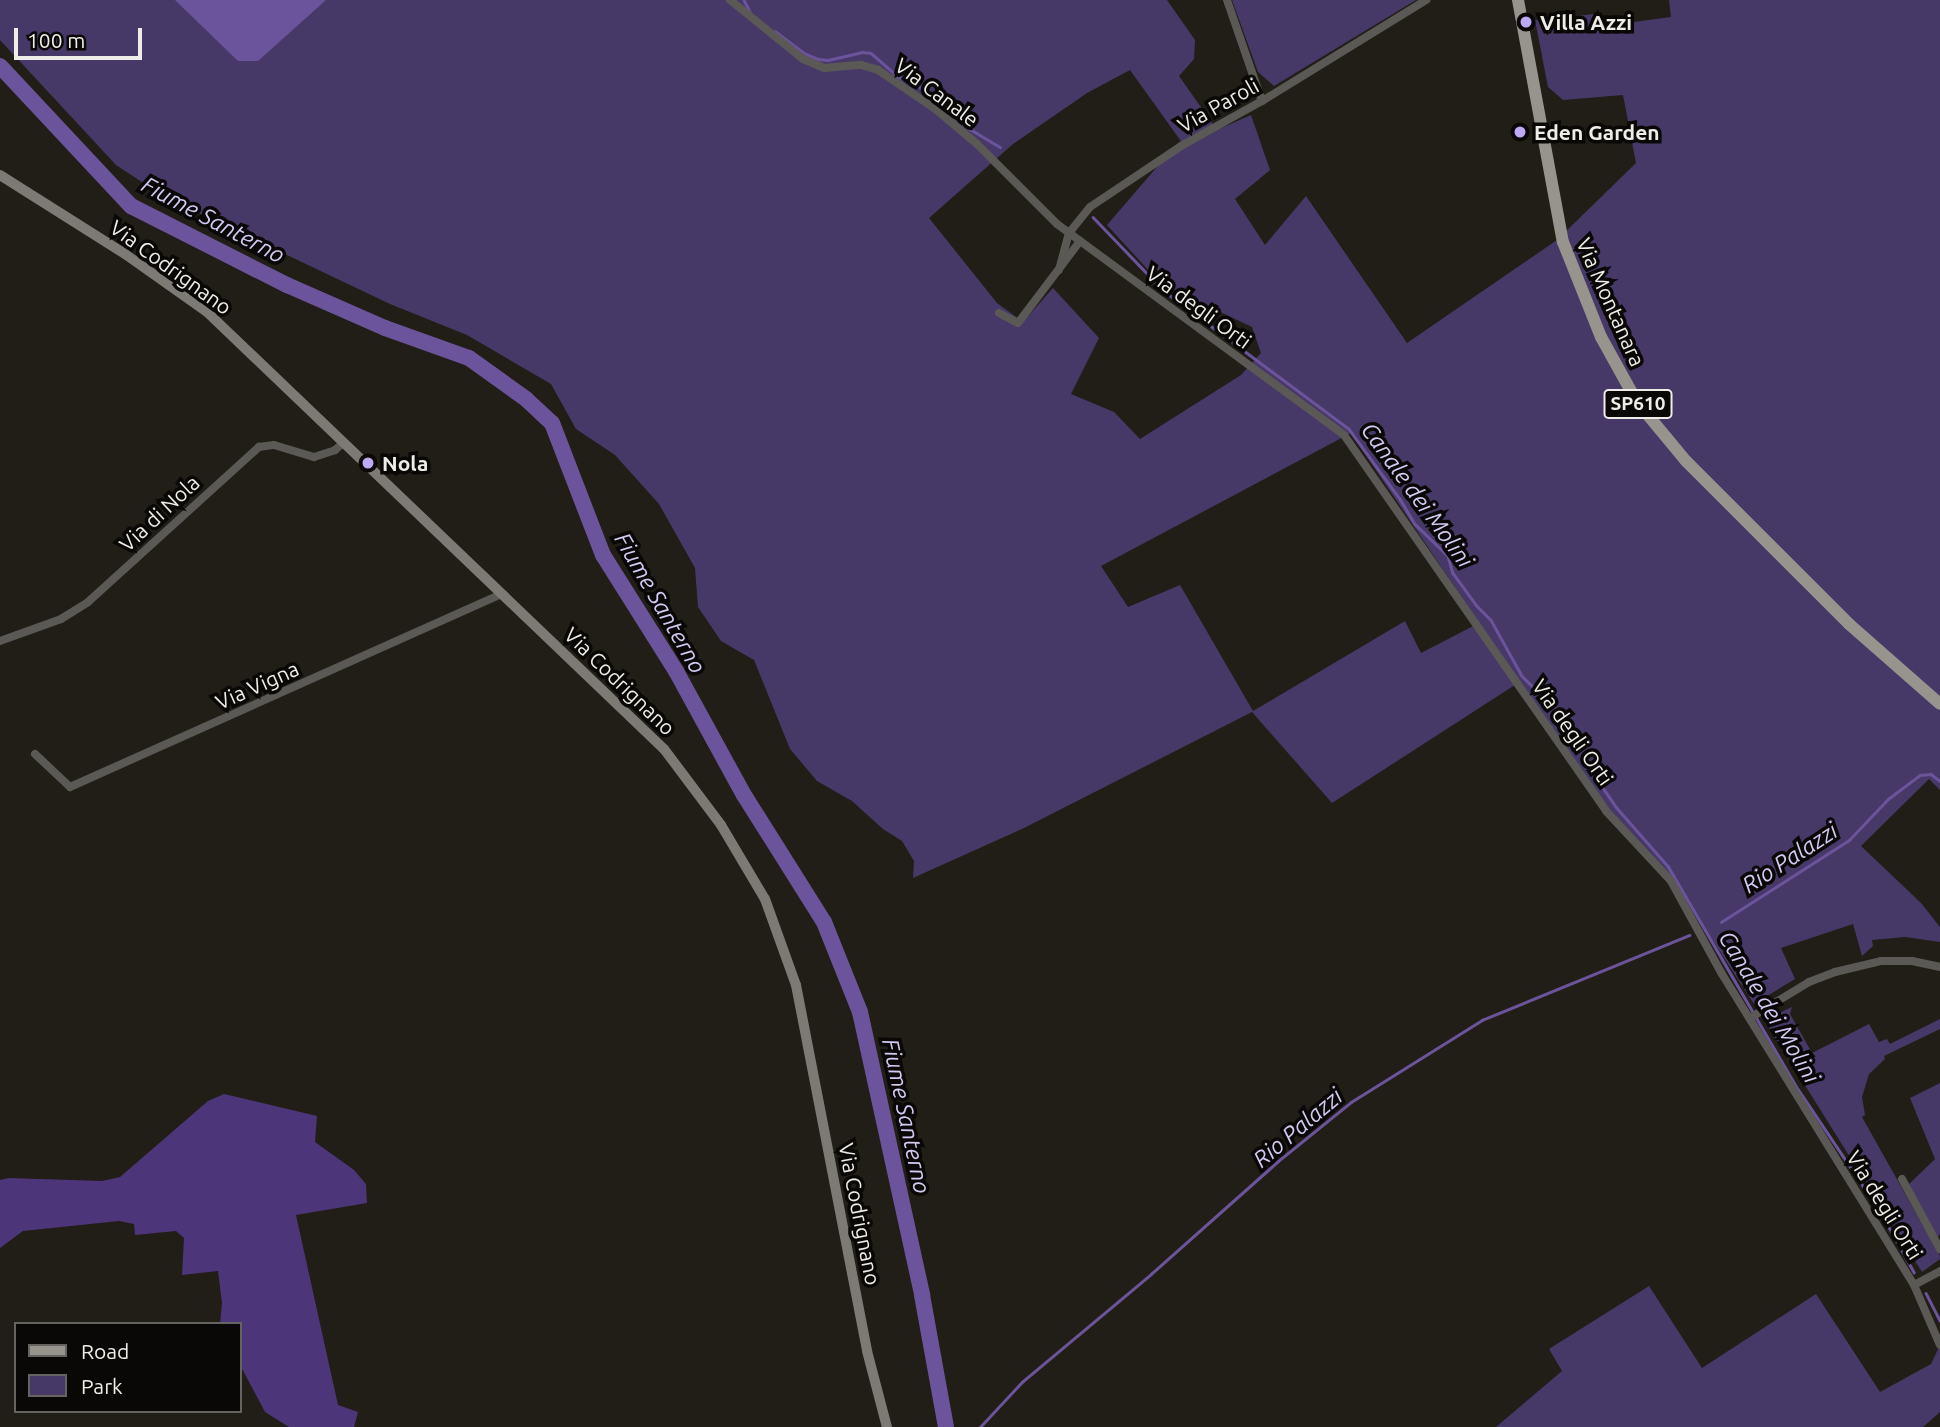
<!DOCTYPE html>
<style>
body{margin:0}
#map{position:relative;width:1940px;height:1427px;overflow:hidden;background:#211e17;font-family:Ubuntu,sans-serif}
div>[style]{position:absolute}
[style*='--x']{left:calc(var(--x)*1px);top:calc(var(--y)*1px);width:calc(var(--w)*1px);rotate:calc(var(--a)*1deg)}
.green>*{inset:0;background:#473967}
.forest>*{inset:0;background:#4c3579}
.water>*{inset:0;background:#6b549b}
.stream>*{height:2.5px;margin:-1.25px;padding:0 1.25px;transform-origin:1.25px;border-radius:1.25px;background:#6b549b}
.river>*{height:16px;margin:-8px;padding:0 8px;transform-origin:8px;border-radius:8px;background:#6b549b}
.street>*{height:8px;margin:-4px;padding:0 4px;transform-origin:4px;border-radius:4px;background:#5a5955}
.secondary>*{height:10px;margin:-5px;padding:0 5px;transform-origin:5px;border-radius:5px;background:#7d7a75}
.primary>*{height:12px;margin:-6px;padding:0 6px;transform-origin:6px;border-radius:6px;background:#97948d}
.dots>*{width:19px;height:19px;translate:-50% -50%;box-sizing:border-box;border:4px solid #090806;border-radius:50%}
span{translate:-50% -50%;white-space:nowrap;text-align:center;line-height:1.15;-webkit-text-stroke:7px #090806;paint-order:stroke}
.shield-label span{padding:2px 5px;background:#090806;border:2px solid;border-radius:5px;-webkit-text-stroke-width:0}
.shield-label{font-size:19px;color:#efede8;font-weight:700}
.poi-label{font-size:21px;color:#efede8;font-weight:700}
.left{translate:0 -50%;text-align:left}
.street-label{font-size:21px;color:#efede8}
.water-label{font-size:23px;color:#d4c9f2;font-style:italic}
.legend{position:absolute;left:14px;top:1322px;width:228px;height:91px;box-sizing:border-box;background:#090806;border:2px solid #656460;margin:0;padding:9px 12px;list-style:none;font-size:21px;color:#efede8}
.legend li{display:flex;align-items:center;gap:14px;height:35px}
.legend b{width:35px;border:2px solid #656460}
.scale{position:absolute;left:14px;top:28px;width:128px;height:32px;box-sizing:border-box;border:4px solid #efede8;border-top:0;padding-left:9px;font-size:21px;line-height:24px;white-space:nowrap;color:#efede8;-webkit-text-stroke:5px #090806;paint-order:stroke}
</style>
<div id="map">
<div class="green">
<div style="clip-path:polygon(evenodd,0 0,1167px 0,1195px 40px,1194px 59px,1179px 76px,1217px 130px,1251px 115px,1270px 170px,1235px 199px,1265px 245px,1306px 196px,1407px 343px,1557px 240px,1636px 163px,1623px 95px,1563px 100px,1548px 87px,1535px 20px,1595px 14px,1604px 26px,1671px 17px,1669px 0,1940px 0,1940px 790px,1929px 779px,1861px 846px,1921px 903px,1940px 927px,1940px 942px,1905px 937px,1872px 940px,1873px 946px,1862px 956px,1853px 924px,1781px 948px,1795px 979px,1754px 1004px,1680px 890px,1606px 811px,1518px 683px,1332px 803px,1252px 712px,1024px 828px,913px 878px,914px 861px,902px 841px,883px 829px,852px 801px,817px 781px,790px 749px,754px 660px,721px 641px,698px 607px,695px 568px,659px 504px,615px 455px,576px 429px,551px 384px,467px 335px,390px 304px,163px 196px,116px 165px,0 40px,0 0,1130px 70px,1183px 144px,1157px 167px,1107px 225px,1161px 284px,1252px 327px,1261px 353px,1241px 375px,1140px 439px,1114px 412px,1071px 394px,1099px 338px,1053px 288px,1023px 322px,997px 303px,929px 218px,1013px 144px,1087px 93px,1130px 70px,0 0,1351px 433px,1479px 623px,1421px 653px,1405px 621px,1253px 711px,1180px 585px,1128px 607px,1101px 566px,1351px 433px)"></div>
<div style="clip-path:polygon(1232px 0,1416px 0,1274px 86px,1258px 72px)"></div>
<div style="clip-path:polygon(1792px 1007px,1790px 1014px,1812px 1053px,1869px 1024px,1879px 1042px,1887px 1039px,1890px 1044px,1940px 1019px,1940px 1029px,1884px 1056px,1885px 1059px,1869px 1074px,1862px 1097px,1865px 1115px,1862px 1117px,1940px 1256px,1940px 1259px,1922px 1272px,1764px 1020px)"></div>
<div style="clip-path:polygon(1940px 1083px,1940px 1234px,1935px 1241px,1906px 1187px,1935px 1159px,1910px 1098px)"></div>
<div style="clip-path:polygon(1649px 1286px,1702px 1368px,1816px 1294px,1880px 1392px,1931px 1364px,1940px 1345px,1940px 1412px,1923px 1427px,1496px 1427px,1562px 1371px,1549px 1349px)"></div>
</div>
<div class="forest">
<div style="clip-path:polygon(224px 1094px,317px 1116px,315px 1142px,354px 1170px,366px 1184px,367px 1203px,296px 1215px,338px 1405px,358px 1412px,354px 1427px,289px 1427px,265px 1412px,240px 1365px,240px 1324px,220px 1324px,222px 1303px,218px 1271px,182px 1275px,184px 1238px,176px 1231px,135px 1235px,134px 1224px,119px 1221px,23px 1231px,0 1248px,0 1180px,9px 1178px,102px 1181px,120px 1177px,208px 1101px)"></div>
</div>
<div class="water">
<div style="clip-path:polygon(175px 0,326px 0,258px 61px,238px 61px)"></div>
</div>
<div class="stream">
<div style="--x:744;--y:0;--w:13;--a:63"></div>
<div style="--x:775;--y:31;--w:39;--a:37"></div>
<div style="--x:806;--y:54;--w:13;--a:23"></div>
<div style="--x:818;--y:59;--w:10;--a:6"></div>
<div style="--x:828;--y:60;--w:35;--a:-13"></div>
<div style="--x:862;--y:52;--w:9;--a:6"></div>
<div style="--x:871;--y:53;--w:37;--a:41"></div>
<div style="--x:899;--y:77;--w:48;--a:26"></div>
<div style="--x:942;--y:98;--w:42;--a:47.9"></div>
<div style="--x:970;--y:129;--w:35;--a:31"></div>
<div style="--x:1093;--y:217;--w:103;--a:46.2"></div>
<div style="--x:1164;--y:291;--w:231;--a:36.7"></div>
<div style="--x:1349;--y:429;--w:87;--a:53.9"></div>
<div style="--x:1400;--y:499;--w:29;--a:59"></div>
<div style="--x:1415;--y:524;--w:46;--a:44.1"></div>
<div style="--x:1448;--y:556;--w:18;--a:74"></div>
<div style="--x:1453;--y:573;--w:39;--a:54"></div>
<div style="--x:1476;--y:605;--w:21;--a:45"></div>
<div style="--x:1491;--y:620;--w:64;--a:61"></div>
<div style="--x:1522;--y:676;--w:46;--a:44.1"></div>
<div style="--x:1555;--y:708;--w:46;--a:58.4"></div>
<div style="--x:1588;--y:766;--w:51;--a:55.4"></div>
<div style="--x:1617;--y:808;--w:77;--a:48.7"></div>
<div style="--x:1668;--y:866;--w:258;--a:59.8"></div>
<div style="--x:1798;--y:1089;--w:147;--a:56.1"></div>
<div style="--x:1880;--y:1211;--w:70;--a:60.9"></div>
<div style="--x:1721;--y:922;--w:152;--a:-32.6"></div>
<div style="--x:1849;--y:840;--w:57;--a:-46.4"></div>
<div style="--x:1888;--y:799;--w:40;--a:-37"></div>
<div style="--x:1920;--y:775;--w:11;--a:-5"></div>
<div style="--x:1931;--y:774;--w:11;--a:38"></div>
<div style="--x:1926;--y:1293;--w:31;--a:63"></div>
<div style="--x:980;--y:1427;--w:62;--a:-47"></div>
<div style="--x:1022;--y:1382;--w:168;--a:-39.9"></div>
<div style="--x:1151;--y:1274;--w:169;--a:-41.6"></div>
<div style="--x:1277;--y:1162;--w:95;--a:-39"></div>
<div style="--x:1351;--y:1102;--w:155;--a:-32"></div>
<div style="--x:1482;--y:1020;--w:224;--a:-22.3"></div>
</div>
<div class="river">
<div style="--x:0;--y:66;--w:192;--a:46.9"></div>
<div style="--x:131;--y:206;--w:175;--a:26.9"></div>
<div style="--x:287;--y:285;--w:107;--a:23.7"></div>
<div style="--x:385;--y:328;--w:89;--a:19.7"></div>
<div style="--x:469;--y:358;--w:70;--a:35.7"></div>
<div style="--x:526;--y:399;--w:35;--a:43"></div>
<div style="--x:552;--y:423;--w:142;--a:68.9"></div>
<div style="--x:603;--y:555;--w:137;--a:57.8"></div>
<div style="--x:676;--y:671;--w:141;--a:61.3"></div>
<div style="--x:744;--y:795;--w:150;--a:57.8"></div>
<div style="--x:824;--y:922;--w:97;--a:68.2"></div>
<div style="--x:860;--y:1012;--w:290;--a:77.6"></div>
<div style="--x:922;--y:1295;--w:134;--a:79.7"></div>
</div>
<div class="street">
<div style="--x:730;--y:0;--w:94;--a:38.9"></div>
<div style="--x:803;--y:59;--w:23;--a:23"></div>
<div style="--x:824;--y:68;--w:37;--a:-5"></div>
<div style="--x:861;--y:65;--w:18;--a:16"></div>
<div style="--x:878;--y:70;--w:68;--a:34.2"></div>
<div style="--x:934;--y:108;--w:56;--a:39.9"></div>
<div style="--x:977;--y:144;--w:113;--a:45"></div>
<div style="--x:1057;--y:224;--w:356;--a:36.3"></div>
<div style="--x:1344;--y:435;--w:458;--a:55.1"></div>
<div style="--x:1606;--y:811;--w:96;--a:47.1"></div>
<div style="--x:1671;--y:881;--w:106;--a:61.3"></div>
<div style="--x:1722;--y:974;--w:365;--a:58.3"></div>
<div style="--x:1914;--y:1285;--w:65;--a:66.6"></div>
<div style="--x:1227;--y:0;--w:107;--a:70.9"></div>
<div style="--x:1059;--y:270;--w:38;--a:-75"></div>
<div style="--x:1069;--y:233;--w:33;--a:-51"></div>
<div style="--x:1090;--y:207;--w:110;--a:-33.8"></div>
<div style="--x:1181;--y:146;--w:93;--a:-29.1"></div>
<div style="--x:1262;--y:101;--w:193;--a:-31.6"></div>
<div style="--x:999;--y:313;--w:21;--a:28"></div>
<div style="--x:1018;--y:323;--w:103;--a:-52.9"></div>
<div style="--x:0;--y:641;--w:65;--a:-19.8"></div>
<div style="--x:61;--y:619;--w:32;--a:-32"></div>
<div style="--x:88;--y:602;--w:231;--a:-42.2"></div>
<div style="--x:259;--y:447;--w:15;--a:-8"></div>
<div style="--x:274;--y:445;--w:42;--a:16.7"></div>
<div style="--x:314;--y:457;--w:22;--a:-18"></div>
<div style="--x:335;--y:450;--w:11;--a:-41"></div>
<div style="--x:35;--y:754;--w:48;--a:43.3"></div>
<div style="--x:70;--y:787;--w:473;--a:-24.1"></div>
<div style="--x:1750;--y:1018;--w:69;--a:-31.4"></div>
<div style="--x:1809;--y:982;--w:28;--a:-21"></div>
<div style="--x:1835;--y:972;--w:47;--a:-13.4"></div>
<div style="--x:1881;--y:961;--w:31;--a:0"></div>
<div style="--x:1912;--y:961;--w:29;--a:12"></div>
<div style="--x:1902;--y:1179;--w:80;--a:61.5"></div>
<div style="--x:1914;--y:1285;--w:30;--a:-28"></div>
</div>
<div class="secondary">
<div style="--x:0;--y:175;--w:148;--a:32.3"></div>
<div style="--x:125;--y:254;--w:100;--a:35.3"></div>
<div style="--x:207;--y:312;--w:632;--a:43.72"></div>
<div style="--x:664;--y:749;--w:95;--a:53.1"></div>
<div style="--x:721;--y:825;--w:86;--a:59.3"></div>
<div style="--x:765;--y:899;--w:91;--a:70.2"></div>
<div style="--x:796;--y:985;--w:373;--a:79"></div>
<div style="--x:867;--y:1351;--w:79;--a:75.3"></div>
</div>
<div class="primary">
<div style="--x:1518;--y:0;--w:246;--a:79.5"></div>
<div style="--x:1563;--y:242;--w:102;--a:68.2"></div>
<div style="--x:1601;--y:337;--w:74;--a:61"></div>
<div style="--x:1637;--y:402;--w:77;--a:50.3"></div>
<div style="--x:1686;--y:461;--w:231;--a:45"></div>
<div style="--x:1849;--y:624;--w:121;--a:41.3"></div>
</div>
<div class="dots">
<div style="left:1526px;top:22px;background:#bea9f4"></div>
<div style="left:1520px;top:132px;background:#bea9f4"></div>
<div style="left:368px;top:463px;background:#bea9f4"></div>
</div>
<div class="shield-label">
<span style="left:1638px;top:404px">SP610</span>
</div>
<div class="poi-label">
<span class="left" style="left:1540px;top:22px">Villa Azzi</span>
<span class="left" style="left:1534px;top:132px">Eden Garden</span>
<span class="left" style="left:382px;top:463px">Nola</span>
</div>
<div class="street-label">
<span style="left:937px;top:92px;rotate:37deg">Via Canale</span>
<span style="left:1218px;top:105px;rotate:-29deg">Via Paroli</span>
<span style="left:171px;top:267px;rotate:36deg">Via Codrignano</span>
<span style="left:1611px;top:302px;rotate:66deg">Via Montanara</span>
<span style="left:1199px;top:307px;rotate:36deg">Via degli Orti</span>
<span style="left:159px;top:513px;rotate:-43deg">Via di Nola</span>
<span style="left:620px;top:681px;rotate:44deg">Via Codrignano</span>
<span style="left:257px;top:685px;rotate:-24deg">Via Vigna</span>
<span style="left:1573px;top:732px;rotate:55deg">Via degli Orti</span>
<span style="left:1885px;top:1205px;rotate:58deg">Via degli Orti</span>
<span style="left:860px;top:1214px;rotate:79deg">Via Codrignano</span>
</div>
<div class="water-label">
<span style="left:213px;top:220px;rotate:28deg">Fiume Santerno</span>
<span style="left:1417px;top:495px;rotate:54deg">Canale dei Molini</span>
<span style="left:660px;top:603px;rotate:60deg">Fiume Santerno</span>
<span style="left:1790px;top:858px;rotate:-33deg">Rio Palazzi</span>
<span style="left:1769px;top:1007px;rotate:59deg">Canale dei Molini</span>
<span style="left:906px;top:1116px;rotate:78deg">Fiume Santerno</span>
<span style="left:1298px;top:1128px;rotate:-40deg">Rio Palazzi</span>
</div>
<ul class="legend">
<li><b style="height:9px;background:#97948d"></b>Road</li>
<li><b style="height:19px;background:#473967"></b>Park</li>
</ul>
<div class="scale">100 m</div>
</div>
